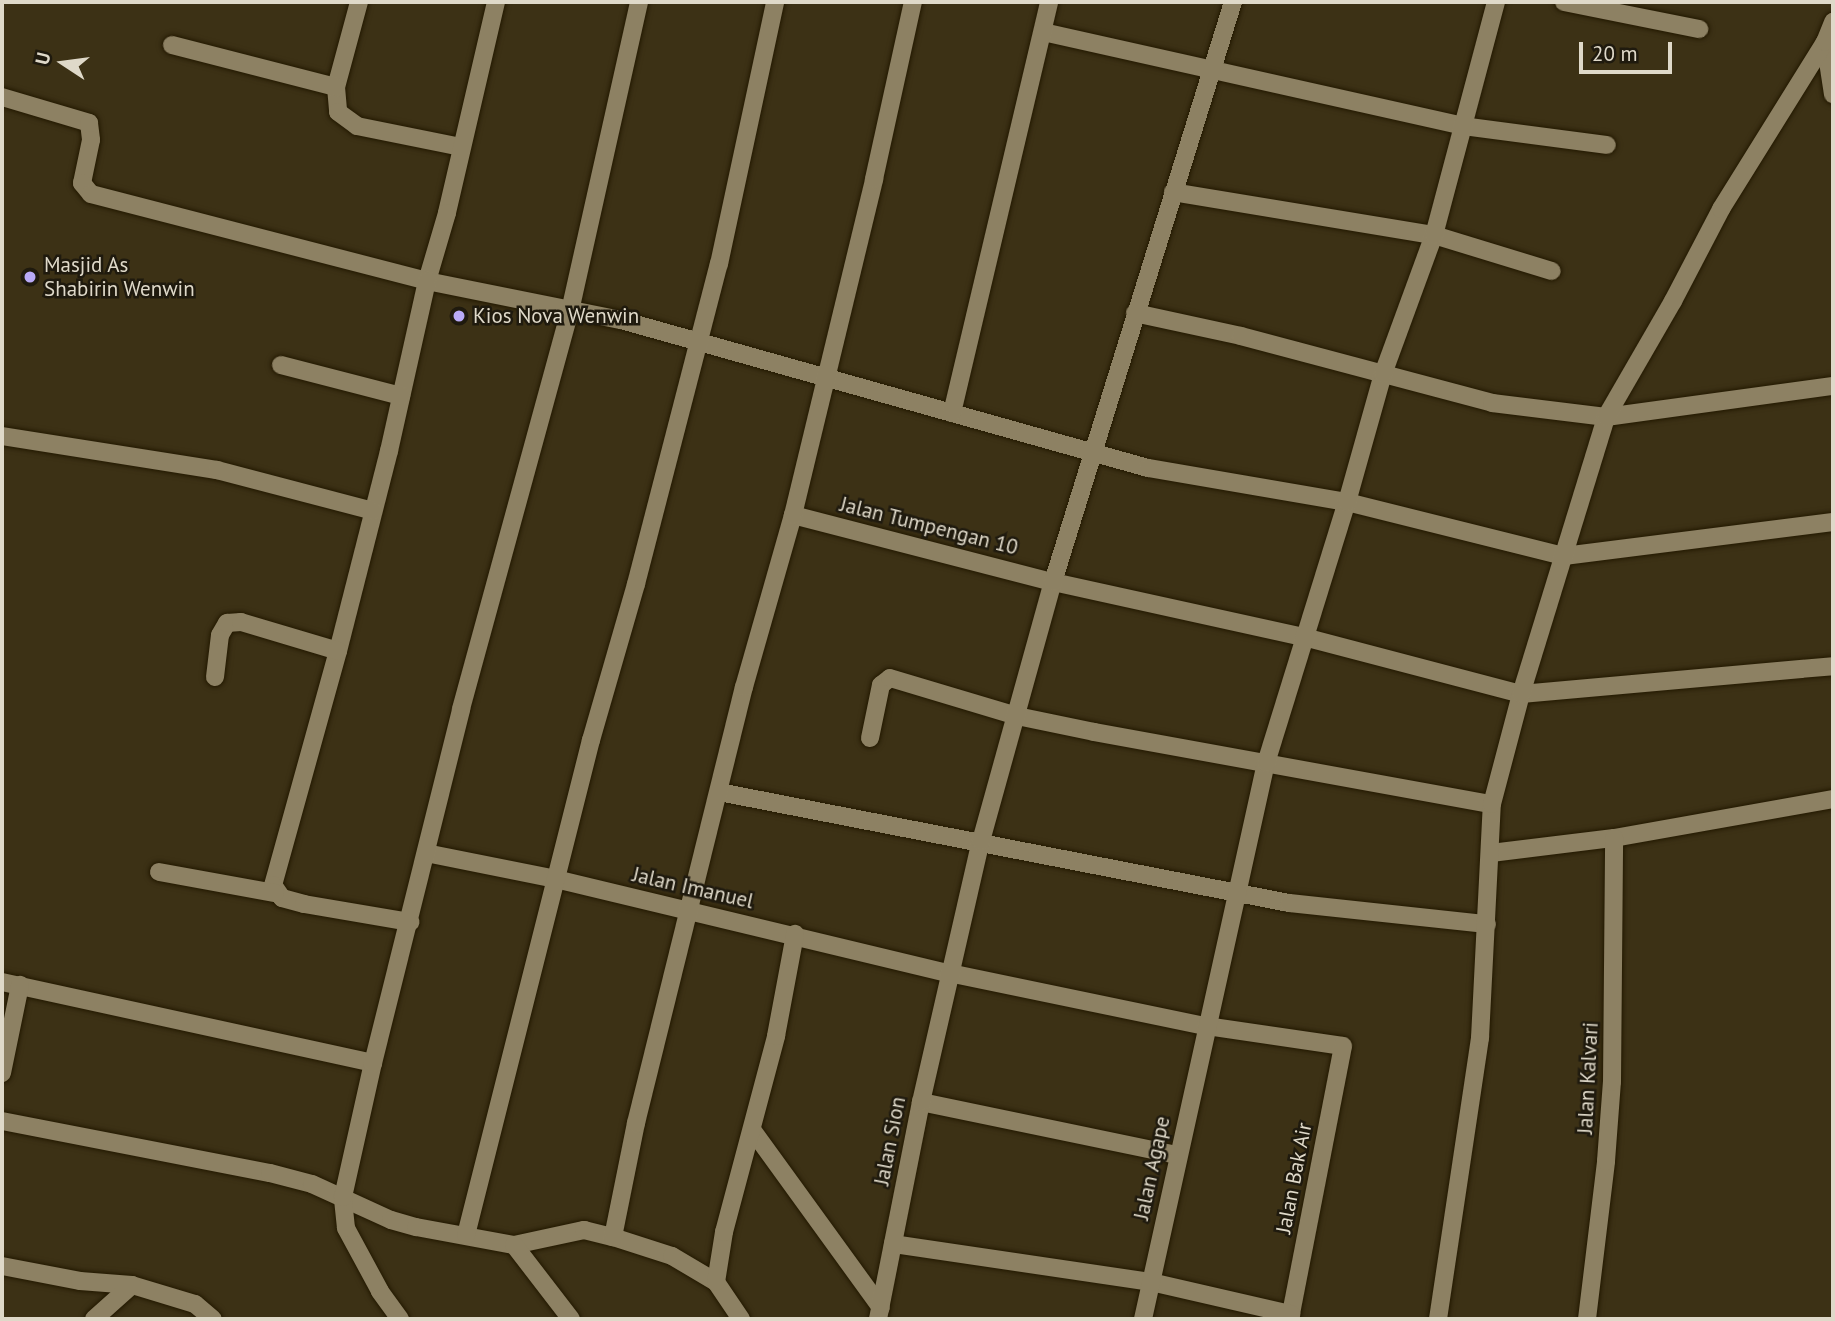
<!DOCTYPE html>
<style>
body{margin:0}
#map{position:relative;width:1835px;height:1321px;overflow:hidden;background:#3c3115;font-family:"PT Sans",sans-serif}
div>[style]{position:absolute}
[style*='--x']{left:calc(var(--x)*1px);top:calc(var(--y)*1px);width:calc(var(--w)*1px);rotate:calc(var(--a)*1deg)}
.roads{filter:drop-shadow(0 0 2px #231900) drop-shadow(0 0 2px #231900)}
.street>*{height:18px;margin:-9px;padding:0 9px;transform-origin:9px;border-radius:9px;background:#8d8163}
.dots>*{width:19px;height:19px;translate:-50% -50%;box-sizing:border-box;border:4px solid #1f1a0e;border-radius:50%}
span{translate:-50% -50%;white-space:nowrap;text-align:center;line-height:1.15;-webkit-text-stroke:5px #1f1a0e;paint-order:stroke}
.poi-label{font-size:21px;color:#dfd9c9}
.left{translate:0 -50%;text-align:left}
.street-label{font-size:21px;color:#dfd9c9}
.frame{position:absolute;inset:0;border:4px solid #dfd9c9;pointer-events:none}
.north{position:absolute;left:28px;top:28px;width:70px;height:70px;-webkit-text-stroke:5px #1f1a0e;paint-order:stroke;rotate:283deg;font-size:19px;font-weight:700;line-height:28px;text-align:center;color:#dfd9c9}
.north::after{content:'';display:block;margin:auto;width:24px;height:32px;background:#dfd9c9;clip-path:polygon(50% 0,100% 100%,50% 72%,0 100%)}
.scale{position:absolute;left:1579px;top:42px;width:93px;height:32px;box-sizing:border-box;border:4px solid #dfd9c9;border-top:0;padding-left:9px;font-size:21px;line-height:24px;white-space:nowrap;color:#dfd9c9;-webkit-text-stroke:5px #1f1a0e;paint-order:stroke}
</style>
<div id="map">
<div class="roads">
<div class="street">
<div style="--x:359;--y:2;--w:88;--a:105.1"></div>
<div style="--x:336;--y:87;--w:25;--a:85"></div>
<div style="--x:338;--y:112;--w:24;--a:36"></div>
<div style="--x:357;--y:126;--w:106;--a:11.4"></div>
<div style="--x:496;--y:2;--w:217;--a:103.1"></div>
<div style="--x:447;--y:213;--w:71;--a:106.4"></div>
<div style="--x:427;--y:281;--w:198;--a:11.4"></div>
<div style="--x:621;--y:320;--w:547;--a:15.69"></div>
<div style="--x:1148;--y:468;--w:202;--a:9.7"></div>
<div style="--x:1347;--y:502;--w:224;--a:14"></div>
<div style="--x:1564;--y:556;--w:271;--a:-7.2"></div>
<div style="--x:1564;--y:2;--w:138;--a:11.3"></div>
<div style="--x:1043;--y:32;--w:430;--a:12.6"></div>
<div style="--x:1463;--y:126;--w:145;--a:7.5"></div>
<div style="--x:1825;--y:42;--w:53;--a:81.3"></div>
<div style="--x:172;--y:45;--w:169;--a:14.4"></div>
<div style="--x:2;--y:97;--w:91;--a:16.6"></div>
<div style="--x:89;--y:123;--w:17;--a:83"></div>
<div style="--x:91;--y:140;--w:44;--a:101.8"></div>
<div style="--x:82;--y:183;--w:14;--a:51"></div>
<div style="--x:91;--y:194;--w:347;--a:14.5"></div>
<div style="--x:427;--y:281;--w:174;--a:102.6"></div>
<div style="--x:389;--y:451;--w:206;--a:104.3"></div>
<div style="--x:338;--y:651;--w:243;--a:105.5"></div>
<div style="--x:273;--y:885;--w:16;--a:55"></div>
<div style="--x:282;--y:898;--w:23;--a:15"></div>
<div style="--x:304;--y:904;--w:108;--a:9.6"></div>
<div style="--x:1173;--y:192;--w:265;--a:9.4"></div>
<div style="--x:1434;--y:235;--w:123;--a:17"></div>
<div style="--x:1135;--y:313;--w:108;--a:12.2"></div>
<div style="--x:1241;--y:336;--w:260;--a:14.9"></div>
<div style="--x:1492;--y:403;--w:115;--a:7"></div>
<div style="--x:1606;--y:417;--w:229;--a:-7.8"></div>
<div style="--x:281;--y:365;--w:124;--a:14.5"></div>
<div style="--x:952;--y:413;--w:422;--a:-76.7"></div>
<div style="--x:2;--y:436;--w:218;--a:9"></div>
<div style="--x:217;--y:470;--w:161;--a:14.7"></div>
<div style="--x:793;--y:515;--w:268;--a:14.5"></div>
<div style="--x:1053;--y:582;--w:257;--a:12.4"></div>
<div style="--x:1304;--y:637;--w:224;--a:14.7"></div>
<div style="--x:1521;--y:694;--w:313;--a:-5.1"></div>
<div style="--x:215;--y:677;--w:42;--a:-83.2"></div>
<div style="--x:220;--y:635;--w:14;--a:-60"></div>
<div style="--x:227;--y:623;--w:14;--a:-4"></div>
<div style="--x:241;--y:622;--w:101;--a:16.6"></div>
<div style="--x:870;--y:738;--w:54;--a:-78.3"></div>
<div style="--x:881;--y:685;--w:11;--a:-38"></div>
<div style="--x:890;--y:678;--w:133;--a:16.7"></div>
<div style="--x:1017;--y:716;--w:79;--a:11.7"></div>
<div style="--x:1094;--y:732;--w:404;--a:10.3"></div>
<div style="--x:719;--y:792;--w:581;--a:11.02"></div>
<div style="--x:1289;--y:903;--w:199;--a:6.1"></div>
<div style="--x:426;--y:853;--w:133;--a:11.3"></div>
<div style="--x:556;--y:879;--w:404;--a:13.5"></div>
<div style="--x:949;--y:973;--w:262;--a:11.7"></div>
<div style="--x:1206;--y:1026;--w:138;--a:8.3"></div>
<div style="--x:1343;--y:1046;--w:278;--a:101"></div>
<div style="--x:1491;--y:853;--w:124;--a:-7"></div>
<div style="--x:1614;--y:838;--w:222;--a:-10.1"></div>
<div style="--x:159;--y:872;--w:118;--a:10.3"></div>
<div style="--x:2;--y:982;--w:380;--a:12.3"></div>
<div style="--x:2;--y:1073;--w:90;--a:-78.4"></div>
<div style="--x:921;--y:1102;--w:262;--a:11.7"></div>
<div style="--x:2;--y:1121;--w:273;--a:11"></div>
<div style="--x:270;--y:1173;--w:43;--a:14.7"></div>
<div style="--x:312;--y:1184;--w:87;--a:24.5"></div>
<div style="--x:391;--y:1220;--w:26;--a:16"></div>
<div style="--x:416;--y:1227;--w:100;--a:10.4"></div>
<div style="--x:514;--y:1245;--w:72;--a:-12.1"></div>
<div style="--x:584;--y:1230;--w:30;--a:14"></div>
<div style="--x:613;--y:1237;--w:62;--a:17.9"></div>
<div style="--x:672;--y:1256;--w:51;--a:30.6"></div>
<div style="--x:716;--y:1282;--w:45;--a:56"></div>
<div style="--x:753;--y:1131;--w:218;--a:54.1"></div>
<div style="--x:466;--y:1235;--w:511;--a:-75.83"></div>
<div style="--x:591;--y:740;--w:162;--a:-73.9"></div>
<div style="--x:636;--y:584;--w:331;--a:-75.5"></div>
<div style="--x:719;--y:264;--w:268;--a:-77.9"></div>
<div style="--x:613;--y:1237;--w:116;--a:-78.6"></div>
<div style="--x:636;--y:1123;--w:449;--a:-76.1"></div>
<div style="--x:744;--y:687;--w:179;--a:-74.1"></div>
<div style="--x:793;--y:515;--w:346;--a:-76.4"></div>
<div style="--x:874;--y:179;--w:181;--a:-77.6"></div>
<div style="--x:893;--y:1244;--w:261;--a:8.4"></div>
<div style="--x:1151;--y:1282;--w:144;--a:12.9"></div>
<div style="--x:514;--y:1245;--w:93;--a:52.4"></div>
<div style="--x:2;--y:1266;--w:79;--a:10.9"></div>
<div style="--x:80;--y:1281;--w:52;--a:4.4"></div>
<div style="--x:132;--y:1285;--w:66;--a:16.8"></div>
<div style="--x:195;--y:1304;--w:23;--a:40"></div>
<div style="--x:716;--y:1282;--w:51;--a:-80.9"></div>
<div style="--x:724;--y:1232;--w:203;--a:-75.1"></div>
<div style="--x:776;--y:1036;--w:104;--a:-79.4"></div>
<div style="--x:94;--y:1319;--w:51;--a:-41.8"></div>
<div style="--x:400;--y:1319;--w:34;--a:-126"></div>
<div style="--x:380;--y:1291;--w:72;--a:-118.4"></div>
<div style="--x:346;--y:1228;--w:31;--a:-96"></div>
<div style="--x:343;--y:1197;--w:137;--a:-77.4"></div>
<div style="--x:373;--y:1063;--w:365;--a:-76"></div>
<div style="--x:461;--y:709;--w:413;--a:-74.7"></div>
<div style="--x:570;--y:311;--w:317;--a:-77.4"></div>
<div style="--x:878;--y:1319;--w:221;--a:-78.8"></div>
<div style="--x:921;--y:1102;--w:268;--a:-77.1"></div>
<div style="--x:981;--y:841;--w:269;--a:-74.5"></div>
<div style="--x:1053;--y:582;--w:607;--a:-72.76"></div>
<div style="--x:1143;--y:1319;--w:569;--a:-77.53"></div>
<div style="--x:1266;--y:763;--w:273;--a:-72.8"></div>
<div style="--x:1347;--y:502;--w:133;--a:-74.3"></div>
<div style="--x:1383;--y:374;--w:148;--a:-69.9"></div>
<div style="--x:1434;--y:235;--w:241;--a:-75.1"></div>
<div style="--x:1438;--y:1319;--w:284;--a:-81.5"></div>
<div style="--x:1480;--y:1038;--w:234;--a:-87.1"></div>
<div style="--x:1492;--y:804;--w:114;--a:-75.2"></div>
<div style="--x:1521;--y:694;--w:290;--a:-72.9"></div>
<div style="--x:1606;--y:417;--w:134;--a:-60"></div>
<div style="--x:1673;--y:301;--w:104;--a:-62.4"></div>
<div style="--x:1721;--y:209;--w:197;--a:-58.1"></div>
<div style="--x:1825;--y:42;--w:22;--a:-68"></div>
<div style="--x:1587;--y:1319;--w:159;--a:-83.1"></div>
<div style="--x:1606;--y:1161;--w:79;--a:-85.7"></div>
<div style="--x:1612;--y:1082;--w:244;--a:-89.5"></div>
</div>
</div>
<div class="dots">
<div style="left:30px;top:277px;background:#b9aaf7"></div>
<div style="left:459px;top:316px;background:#b9aaf7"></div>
</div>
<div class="poi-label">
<span class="left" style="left:44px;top:277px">Masjid As<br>Shabirin Wenwin</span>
<span class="left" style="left:473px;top:316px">Kios Nova Wenwin</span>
</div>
<div class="street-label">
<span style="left:929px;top:526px;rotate:14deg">Jalan Tumpengan 10</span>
<span style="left:693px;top:888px;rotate:13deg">Jalan Imanuel</span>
<span style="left:1588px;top:1078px;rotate:-87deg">Jalan Kalvari</span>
<span style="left:890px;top:1141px;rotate:-79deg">Jalan Sion</span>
<span style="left:1152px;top:1168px;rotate:-78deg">Jalan Agape</span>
<span style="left:1294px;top:1178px;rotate:-79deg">Jalan Bak Air</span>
</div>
<div class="frame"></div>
<div class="north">U</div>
<div class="scale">20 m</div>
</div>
